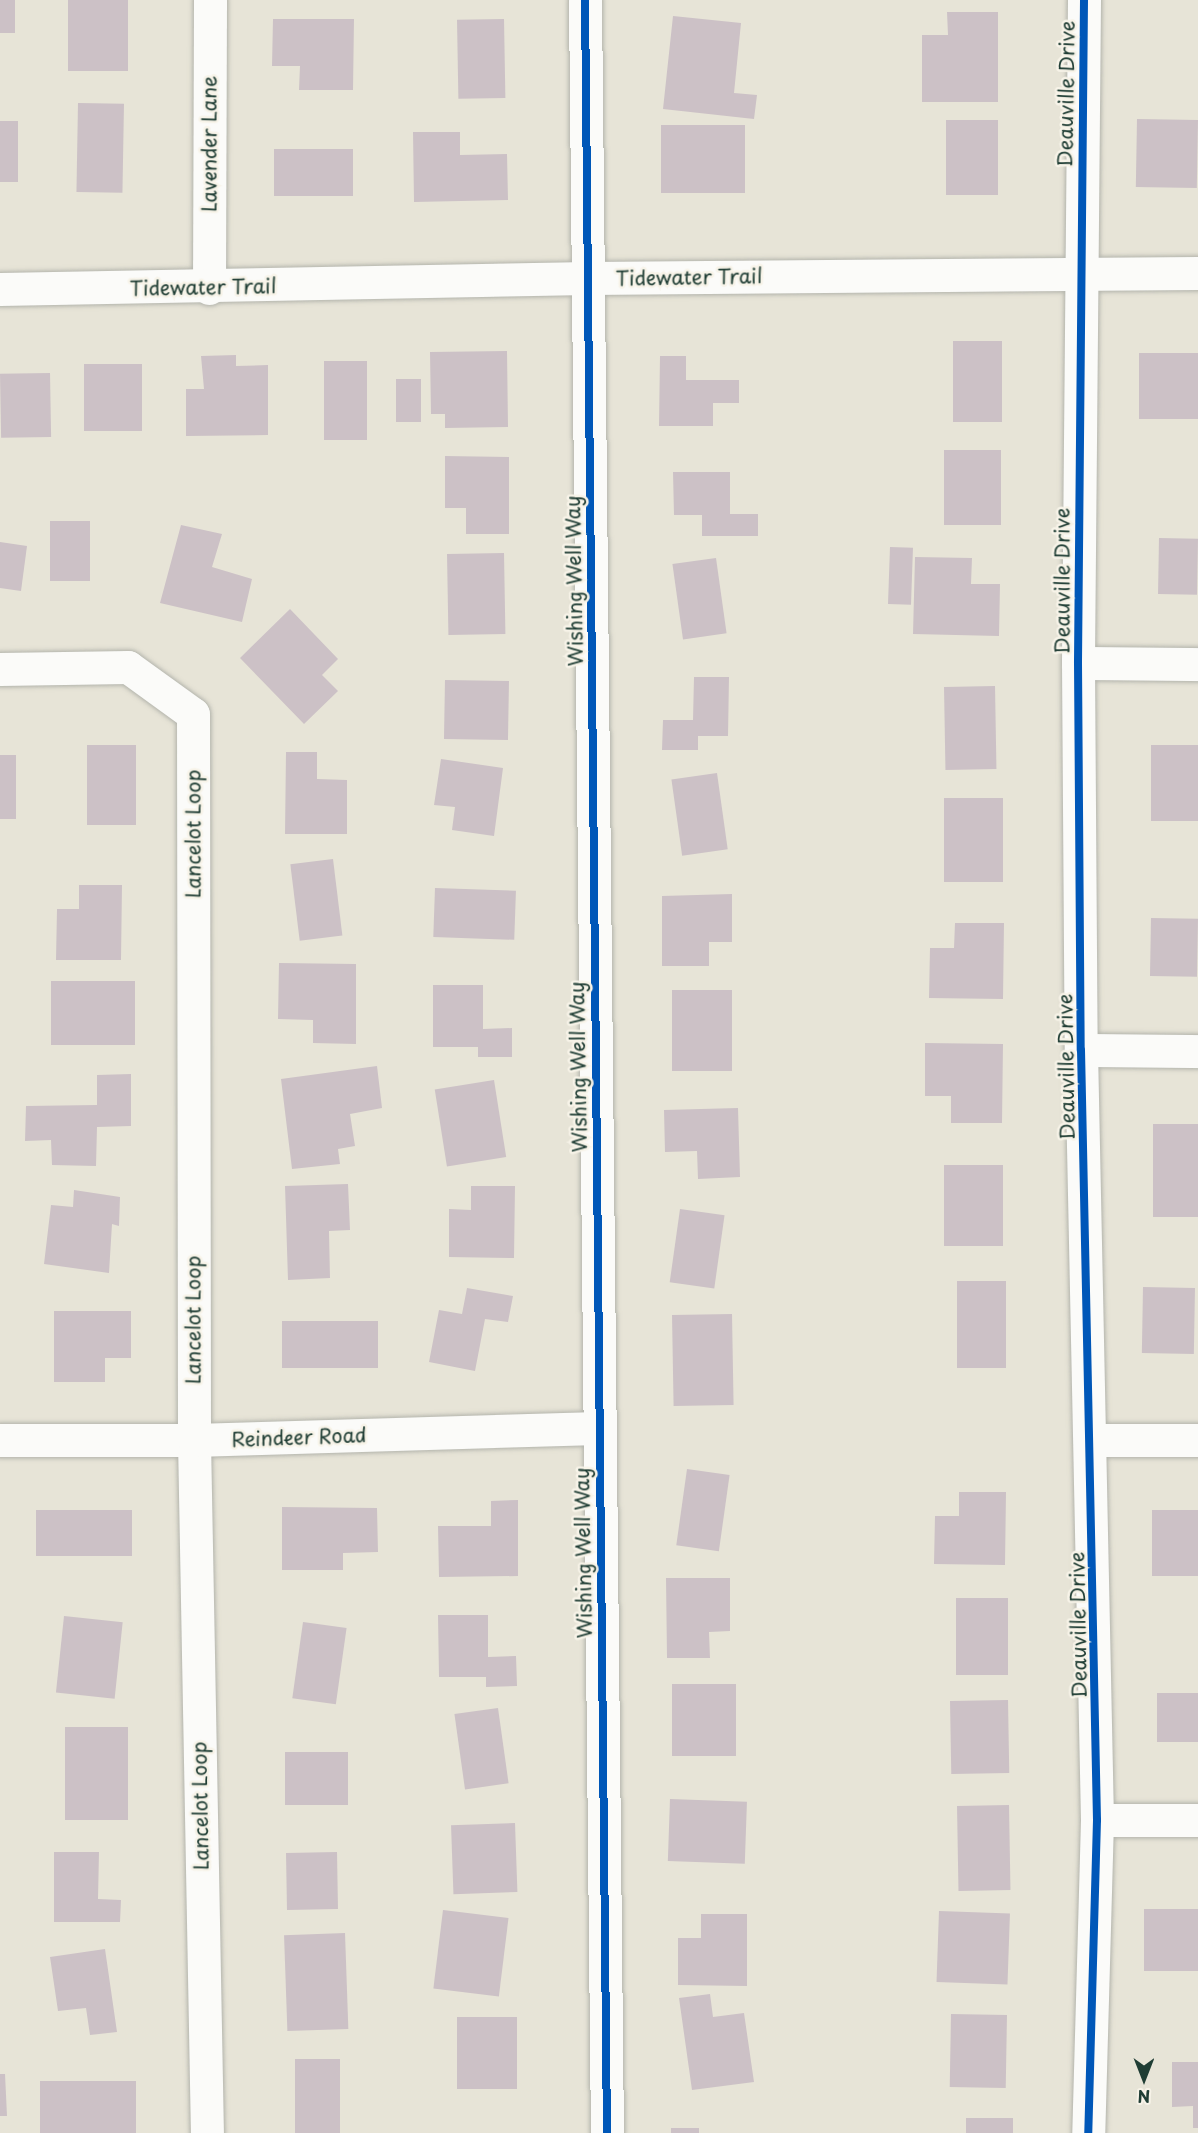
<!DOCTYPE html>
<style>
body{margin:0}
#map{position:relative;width:1198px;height:2133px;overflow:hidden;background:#e7e4d7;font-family:"Playpen Sans",sans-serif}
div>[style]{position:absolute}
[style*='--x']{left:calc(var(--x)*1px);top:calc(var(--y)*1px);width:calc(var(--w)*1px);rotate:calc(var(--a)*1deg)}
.building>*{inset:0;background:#ccc1c6;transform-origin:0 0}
.roads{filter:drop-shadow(0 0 2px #b3b4ac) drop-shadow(0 0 2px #b3b4ac)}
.minor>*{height:33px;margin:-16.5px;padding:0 16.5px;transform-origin:16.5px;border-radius:16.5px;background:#fbfbf9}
.cycleway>*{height:8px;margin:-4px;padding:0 4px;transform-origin:4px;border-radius:4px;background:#0057b8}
span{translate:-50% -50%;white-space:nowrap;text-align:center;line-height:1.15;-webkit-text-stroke:5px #f7f3e8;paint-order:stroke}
.street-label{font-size:20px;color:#1f3d34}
.north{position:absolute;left:1114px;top:2049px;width:60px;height:60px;-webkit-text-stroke:4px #f7f3e8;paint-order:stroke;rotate:180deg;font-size:16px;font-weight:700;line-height:24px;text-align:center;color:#1f3d34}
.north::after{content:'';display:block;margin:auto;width:21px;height:27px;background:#1f3d34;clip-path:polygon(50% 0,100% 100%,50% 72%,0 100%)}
</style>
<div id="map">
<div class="building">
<div style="left:0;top:0;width:15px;height:33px"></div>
<div style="left:68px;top:0;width:60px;height:71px"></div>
<div style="clip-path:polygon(947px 12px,998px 12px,998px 102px,922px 102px,922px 35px,948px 35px)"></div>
<div style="clip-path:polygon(673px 16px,741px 23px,734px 93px,757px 95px,754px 119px,663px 109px)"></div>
<div style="clip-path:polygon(273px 19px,354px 19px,353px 90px,299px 90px,300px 66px,272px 66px)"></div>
<div style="left:504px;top:19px;width:79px;height:47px;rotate:89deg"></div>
<div style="left:78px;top:103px;width:46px;height:89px;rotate:1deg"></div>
<div style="left:1137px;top:119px;width:61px;height:68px;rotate:1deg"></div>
<div style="left:946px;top:120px;width:52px;height:75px"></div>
<div style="left:18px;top:121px;width:61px;height:18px;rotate:90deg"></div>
<div style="left:661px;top:125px;width:84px;height:68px"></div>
<div style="clip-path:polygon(413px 132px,460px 132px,460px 155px,507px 154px,508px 200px,414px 202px)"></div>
<div style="left:274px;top:149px;width:79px;height:47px"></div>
<div style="left:953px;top:341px;width:49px;height:81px"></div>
<div style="clip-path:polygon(507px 351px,508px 427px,445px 428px,445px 414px,431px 414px,430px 352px)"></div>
<div style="left:1198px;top:353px;width:66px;height:59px;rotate:90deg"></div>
<div style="clip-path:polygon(236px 355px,236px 366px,268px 365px,268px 435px,186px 436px,186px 389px,204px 389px,201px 356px)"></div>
<div style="clip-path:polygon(660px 356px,686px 356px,686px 380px,739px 380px,739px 403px,713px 403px,713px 426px,659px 426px)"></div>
<div style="left:324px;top:361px;width:43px;height:79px"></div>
<div style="left:142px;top:364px;width:67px;height:58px;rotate:90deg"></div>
<div style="left:50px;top:373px;width:64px;height:50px;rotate:89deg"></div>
<div style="left:396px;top:379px;width:25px;height:43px"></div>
<div style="left:944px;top:450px;width:57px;height:75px"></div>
<div style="clip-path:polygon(445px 456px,509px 457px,509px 534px,466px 534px,466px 508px,445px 508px)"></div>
<div style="clip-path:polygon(673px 472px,730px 472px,730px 514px,758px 514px,758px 536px,702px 536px,702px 515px,674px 515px)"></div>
<div style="left:50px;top:521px;width:40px;height:60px"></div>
<div style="clip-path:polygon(181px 525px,222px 534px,212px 567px,252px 579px,242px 622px,160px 603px)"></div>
<div style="left:1159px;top:538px;width:39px;height:56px;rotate:1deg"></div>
<div style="clip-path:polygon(0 542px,27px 546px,21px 591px,0 588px)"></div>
<div style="left:890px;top:547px;width:23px;height:57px;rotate:2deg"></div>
<div style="left:504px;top:553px;width:81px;height:57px;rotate:89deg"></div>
<div style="clip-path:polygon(915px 557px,972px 558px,971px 584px,1000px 584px,999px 636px,913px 634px)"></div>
<div style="left:716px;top:558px;width:76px;height:44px;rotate:82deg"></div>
<div style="clip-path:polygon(290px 609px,338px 659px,322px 675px,338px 691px,304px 724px,240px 658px)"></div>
<div style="clip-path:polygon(694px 677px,729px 677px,728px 736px,698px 736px,698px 750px,662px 750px,663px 720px,693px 720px)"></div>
<div style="left:445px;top:680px;width:64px;height:59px;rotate:1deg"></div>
<div style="left:995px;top:686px;width:83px;height:51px;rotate:89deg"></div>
<div style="left:87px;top:745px;width:49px;height:80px"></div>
<div style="left:1151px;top:745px;width:47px;height:76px"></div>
<div style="clip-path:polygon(286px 752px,317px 752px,317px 779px,347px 780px,347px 834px,285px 834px)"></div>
<div style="left:0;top:755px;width:16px;height:64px"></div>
<div style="clip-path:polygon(441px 759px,503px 768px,494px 836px,452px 830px,455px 807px,434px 805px)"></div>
<div style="left:717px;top:773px;width:77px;height:46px;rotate:82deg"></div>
<div style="left:944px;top:798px;width:59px;height:84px"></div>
<div style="left:333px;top:859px;width:77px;height:43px;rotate:83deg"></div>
<div style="clip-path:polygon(79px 885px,122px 885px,121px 960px,56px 960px,57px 909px,79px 909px)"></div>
<div style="left:435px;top:888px;width:81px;height:49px;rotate:2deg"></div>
<div style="clip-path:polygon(732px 894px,732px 942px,709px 942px,709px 966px,662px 966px,662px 896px)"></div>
<div style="left:1151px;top:918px;width:47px;height:58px;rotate:1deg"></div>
<div style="clip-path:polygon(955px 923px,1004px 923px,1003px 999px,929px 998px,930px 948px,954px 948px)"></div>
<div style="clip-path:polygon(279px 963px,356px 964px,356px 1044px,313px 1043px,313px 1020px,278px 1019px)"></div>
<div style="left:51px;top:981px;width:84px;height:64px"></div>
<div style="clip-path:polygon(433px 985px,483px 985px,483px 1029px,512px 1028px,512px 1057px,478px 1057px,478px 1047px,433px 1047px)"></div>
<div style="left:672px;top:990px;width:60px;height:81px"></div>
<div style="clip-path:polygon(925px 1043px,1003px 1044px,1002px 1123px,951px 1123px,951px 1096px,925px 1096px)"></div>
<div style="clip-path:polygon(377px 1066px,382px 1108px,350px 1114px,355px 1146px,338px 1149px,340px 1164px,292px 1169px,281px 1079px)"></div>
<div style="clip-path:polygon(131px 1074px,131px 1126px,97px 1127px,96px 1166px,52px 1165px,51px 1140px,25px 1141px,26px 1106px,97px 1105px,97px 1075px)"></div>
<div style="left:494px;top:1080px;width:78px;height:60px;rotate:81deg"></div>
<div style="clip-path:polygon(738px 1108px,740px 1177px,698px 1179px,697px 1151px,665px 1152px,664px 1110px)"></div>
<div style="left:1153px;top:1124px;width:45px;height:93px"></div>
<div style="left:944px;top:1165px;width:59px;height:81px"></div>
<div style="clip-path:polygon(348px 1184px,350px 1230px,329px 1231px,330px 1278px,288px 1280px,285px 1186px)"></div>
<div style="clip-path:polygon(471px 1186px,515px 1186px,514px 1258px,449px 1257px,449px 1209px,471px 1210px)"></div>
<div style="clip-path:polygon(74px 1190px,120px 1197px,119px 1226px,112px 1224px,109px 1273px,44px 1264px,51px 1205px,73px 1207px)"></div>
<div style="left:680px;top:1209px;width:45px;height:74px;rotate:8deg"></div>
<div style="left:1006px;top:1281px;width:87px;height:49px;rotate:90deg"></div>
<div style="left:1143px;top:1287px;width:52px;height:66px;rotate:1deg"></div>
<div style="clip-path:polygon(467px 1288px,513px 1296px,508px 1322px,485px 1319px,475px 1371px,429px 1362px,439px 1310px,462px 1314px)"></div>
<div style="clip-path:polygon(54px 1311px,131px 1311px,131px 1358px,105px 1358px,105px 1382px,54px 1382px)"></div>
<div style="left:732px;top:1314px;width:91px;height:60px;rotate:89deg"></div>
<div style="left:282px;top:1321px;width:96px;height:47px"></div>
<div style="left:687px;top:1469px;width:43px;height:77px;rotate:8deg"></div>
<div style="clip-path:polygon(959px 1492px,1006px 1492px,1005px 1565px,934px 1564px,935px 1516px,959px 1516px)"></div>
<div style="clip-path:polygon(518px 1500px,518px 1576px,439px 1577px,438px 1526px,491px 1526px,491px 1501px)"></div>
<div style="clip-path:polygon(282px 1507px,377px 1508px,378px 1552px,343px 1553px,343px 1570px,282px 1570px)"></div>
<div style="left:36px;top:1510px;width:96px;height:46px"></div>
<div style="left:1152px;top:1510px;width:46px;height:66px"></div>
<div style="clip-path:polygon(666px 1578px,730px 1578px,730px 1631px,709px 1632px,710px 1658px,667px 1658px)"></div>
<div style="left:956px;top:1598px;width:52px;height:77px"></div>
<div style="clip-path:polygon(438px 1615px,488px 1615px,488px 1657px,516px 1656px,517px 1686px,486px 1687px,486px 1677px,439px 1677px)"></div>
<div style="left:64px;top:1616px;width:59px;height:77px;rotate:6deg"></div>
<div style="left:303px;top:1622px;width:44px;height:77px;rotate:8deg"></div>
<div style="left:672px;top:1684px;width:64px;height:72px"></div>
<div style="left:1157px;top:1693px;width:41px;height:49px"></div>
<div style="left:1008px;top:1700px;width:73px;height:58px;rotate:89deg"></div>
<div style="left:498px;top:1708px;width:76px;height:44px;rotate:82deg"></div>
<div style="left:65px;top:1727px;width:63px;height:93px"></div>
<div style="left:285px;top:1752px;width:63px;height:53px"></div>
<div style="left:670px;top:1799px;width:77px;height:62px;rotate:2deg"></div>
<div style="left:1009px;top:1805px;width:85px;height:52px;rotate:89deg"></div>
<div style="left:515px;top:1823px;width:69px;height:64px;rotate:88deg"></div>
<div style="clip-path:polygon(54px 1852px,99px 1852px,98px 1899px,121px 1900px,120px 1922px,54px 1922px)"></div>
<div style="left:337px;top:1852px;width:57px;height:51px;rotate:89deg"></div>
<div style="left:1144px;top:1909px;width:54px;height:62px"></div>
<div style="left:443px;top:1910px;width:66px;height:79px;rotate:7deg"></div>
<div style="left:939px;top:1911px;width:71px;height:71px;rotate:2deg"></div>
<div style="clip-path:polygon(701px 1914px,747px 1914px,747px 1986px,678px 1985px,678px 1938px,701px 1938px)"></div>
<div style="left:345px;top:1933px;width:96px;height:61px;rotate:88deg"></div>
<div style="clip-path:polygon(105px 1949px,117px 2032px,90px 2035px,86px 2008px,58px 2011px,50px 1957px)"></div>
<div style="clip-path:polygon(710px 1994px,713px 2017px,744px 2013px,754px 2082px,692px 2090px,679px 1998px)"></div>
<div style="left:951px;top:2014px;width:56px;height:73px;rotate:1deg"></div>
<div style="left:457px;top:2017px;width:60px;height:72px"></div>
<div style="left:295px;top:2059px;width:45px;height:74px"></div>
<div style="clip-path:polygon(1172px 2062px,1198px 2062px,1198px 2128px,1193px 2128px,1193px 2106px,1172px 2107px)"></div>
<div style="clip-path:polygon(0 2074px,5px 2074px,7px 2116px,0 2116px)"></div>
<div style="left:136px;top:2081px;width:52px;height:96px;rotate:90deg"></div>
<div style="left:1013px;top:2118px;width:15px;height:47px;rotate:90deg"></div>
<div style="left:671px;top:2128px;width:28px;height:5px"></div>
</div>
<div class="roads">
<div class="minor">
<div style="--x:585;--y:0;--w:2133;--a:89.41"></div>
<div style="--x:1084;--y:0;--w:663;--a:90.52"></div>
<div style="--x:1078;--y:663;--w:387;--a:89.6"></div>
<div style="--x:1081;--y:1050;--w:770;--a:88.81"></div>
<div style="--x:1097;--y:1820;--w:313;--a:91.6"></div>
<div style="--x:209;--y:288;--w:288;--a:-89.8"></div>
<div style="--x:0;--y:289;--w:588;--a:-1.07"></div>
<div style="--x:588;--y:278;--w:610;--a:-0.47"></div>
<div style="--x:1078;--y:663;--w:120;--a:0.5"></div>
<div style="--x:0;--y:669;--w:128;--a:-0.9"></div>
<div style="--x:128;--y:667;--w:80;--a:35.9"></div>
<div style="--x:193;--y:714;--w:726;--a:89.92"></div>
<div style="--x:194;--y:1440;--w:693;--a:88.93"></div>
<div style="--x:1081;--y:1050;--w:117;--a:0.5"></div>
<div style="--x:0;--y:1440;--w:194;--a:0"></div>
<div style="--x:194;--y:1440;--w:404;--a:-1.7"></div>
<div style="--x:1092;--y:1440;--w:106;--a:0"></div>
<div style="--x:1097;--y:1820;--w:101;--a:0"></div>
</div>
</div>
<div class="cycleway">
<div style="--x:585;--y:0;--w:2133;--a:89.41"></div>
<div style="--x:1084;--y:0;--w:663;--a:90.52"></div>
<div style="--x:1078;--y:663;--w:387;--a:89.6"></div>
<div style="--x:1081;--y:1050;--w:770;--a:88.81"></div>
<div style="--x:1097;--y:1820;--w:313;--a:91.6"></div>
</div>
<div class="street-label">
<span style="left:1066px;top:94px;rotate:-89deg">Deauville Drive</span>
<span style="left:209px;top:144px;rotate:-90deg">Lavender Lane</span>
<span style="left:689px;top:277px;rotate:-1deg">Tidewater Trail</span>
<span style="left:203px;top:287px;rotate:-1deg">Tidewater Trail</span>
<span style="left:574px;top:581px;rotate:-91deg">Wishing Well Way</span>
<span style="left:1062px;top:581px;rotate:-90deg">Deauville Drive</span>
<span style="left:193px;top:834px;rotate:-90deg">Lancelot Loop</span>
<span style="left:578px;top:1067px;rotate:-91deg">Wishing Well Way</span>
<span style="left:1066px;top:1067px;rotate:-91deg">Deauville Drive</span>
<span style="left:193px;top:1320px;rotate:-90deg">Lancelot Loop</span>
<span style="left:299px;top:1437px;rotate:-2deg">Reindeer Road</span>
<span style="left:583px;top:1553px;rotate:-91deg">Wishing Well Way</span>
<span style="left:1078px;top:1625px;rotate:-91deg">Deauville Drive</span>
<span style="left:200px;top:1806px;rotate:-91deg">Lancelot Loop</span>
</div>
<div class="north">N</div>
</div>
